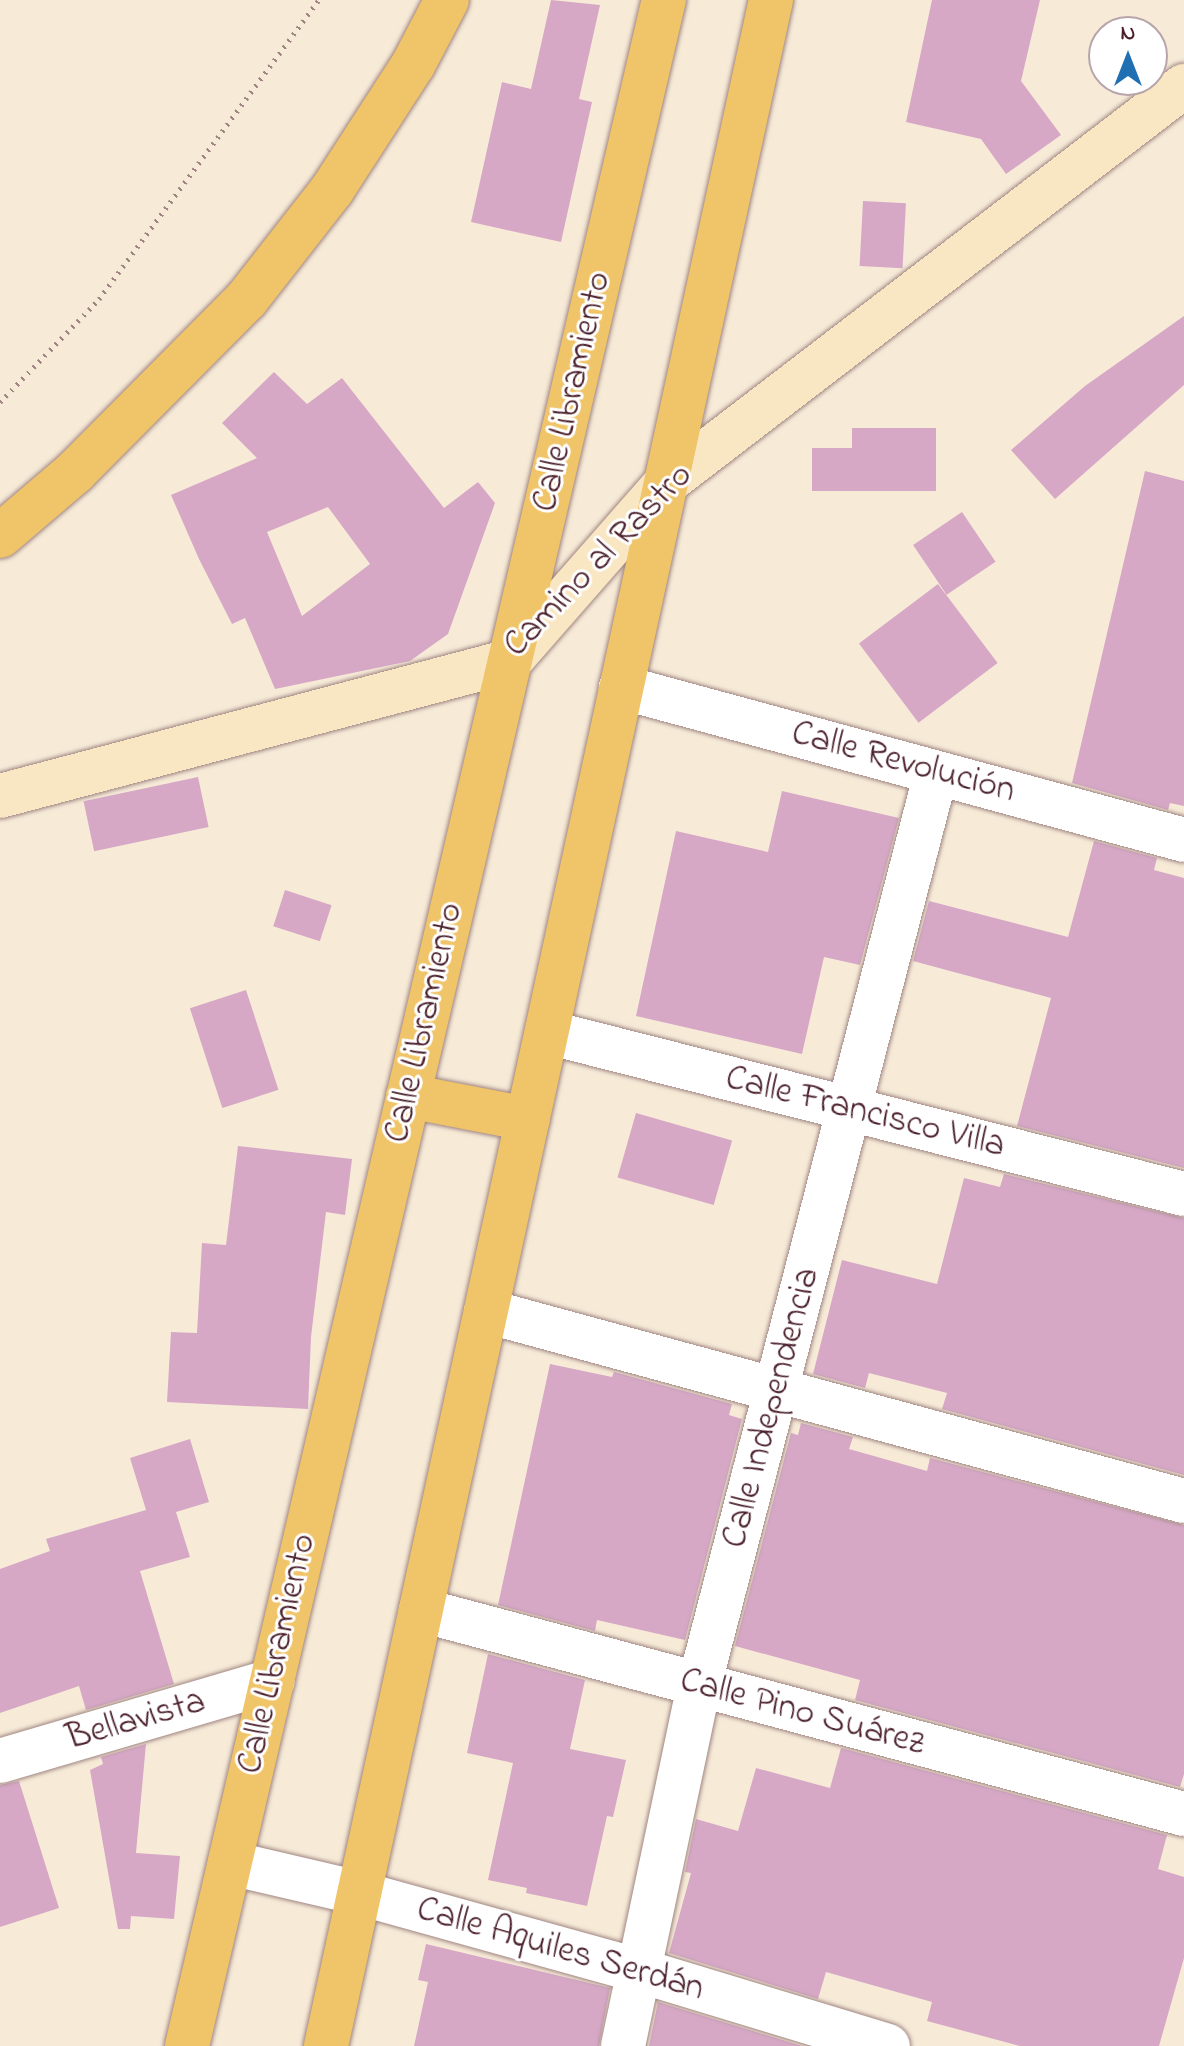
<!DOCTYPE html>
<meta charset="utf-8">
<style>
body{margin:0}
#map{position:relative;width:1184px;height:2046px;overflow:hidden;background:#f7ebd8;font-family:"Indie Flower",sans-serif}
div>[style]{position:absolute}
[style*='--x']{left:calc(var(--x)*1px);top:calc(var(--y)*1px);width:calc(var(--w)*1px);rotate:calc(var(--a)*1deg)}
.building>*{inset:0;background:#d6a8c6;transform-origin:0 0}
.path>*{height:5px;margin-top:-2.5px;transform-origin:0;background:repeating-linear-gradient(90deg,#a08582 0 2px,transparent 0 8px)}
.roads{filter:drop-shadow(0 0 2px #a08582) drop-shadow(0 0 2px #a08582)}
.street>*{height:44px;margin:-22px;padding:0 22px;transform-origin:22px;border-radius:22px;background:#fff}
.secondary>*{height:44px;margin:-22px;padding:0 22px;transform-origin:22px;border-radius:22px;background:#f9e7c3}
.primary>*{height:44px;margin:-22px;padding:0 22px;transform-origin:22px;border-radius:22px;background:#f0c469}
.highway>*{height:44px;margin:-22px;padding:0 22px;transform-origin:22px;border-radius:22px;background:#f0c469}
span{translate:-50% -50%;white-space:nowrap;text-align:center;line-height:1.15;-webkit-text-stroke:6px #fff;paint-order:stroke}
.street-label{font-size:36px;color:#4a1f2b}
.north{position:absolute;left:1088px;top:16px;width:80px;height:80px;box-sizing:border-box;background:#fff;border:2px solid #b7a5aa;border-radius:50%;rotate:0deg;font-size:22px;font-weight:700;line-height:32px;text-align:center;color:#4a1f2b}
.north::after{content:'';display:block;margin:auto;width:28px;height:36px;background:#1f6fb2;clip-path:polygon(50% 0,100% 100%,50% 72%,0 100%)}
</style>
<div id="map">
<div class="building">
<div style="clip-path:polygon(551px 0,600px 5px,579px 99px,592px 102px,561px 242px,471px 222px,502px 82px,531px 89px)"></div>
<div style="clip-path:polygon(932px 0,1040px 0,1021px 81px,1061px 135px,1006px 174px,981px 139px,906px 122px)"></div>
<div style="left:863px;top:201px;width:43px;height:65px;rotate:3deg"></div>
<div style="clip-path:polygon(1184px 316px,1184px 385px,1055px 499px,1011px 450px,1085px 386px)"></div>
<div style="clip-path:polygon(evenodd,274px 372px,307px 404px,342px 378px,444px 508px,478px 482px,495px 503px,448px 634px,410px 661px,275px 689px,245px 618px,232px 624px,199px 559px,171px 495px,257px 458px,222px 423px,274px 372px,328px 507px,370px 564px,302px 616px,267px 532px,328px 507px)"></div>
<div style="clip-path:polygon(852px 428px,936px 428px,936px 491px,812px 491px,812px 448px,852px 448px)"></div>
<div style="clip-path:polygon(1145px 471px,1184px 481px,1184px 806px,1170px 803px,1168px 810px,1072px 783px)"></div>
<div style="left:962px;top:512px;width:60px;height:59px;rotate:56deg"></div>
<div style="left:938px;top:584px;width:99px;height:99px;rotate:53deg"></div>
<div style="left:198px;top:777px;width:51px;height:117px;rotate:78deg"></div>
<div style="clip-path:polygon(782px 791px,899px 818px,860px 965px,824px 957px,802px 1054px,636px 1016px,676px 831px,768px 852px)"></div>
<div style="clip-path:polygon(1094px 841px,1157px 858px,1154px 870px,1184px 878px,1184px 1168px,1017px 1126px,1051px 998px,913px 961px,929px 901px,1068px 937px)"></div>
<div style="left:285px;top:890px;width:49px;height:38px;rotate:18deg"></div>
<div style="left:246px;top:990px;width:105px;height:59px;rotate:72deg"></div>
<div style="left:636px;top:1113px;width:100px;height:67px;rotate:16deg"></div>
<div style="clip-path:polygon(238px 1146px,352px 1159px,345px 1215px,326px 1212px,311px 1337px,308px 1409px,167px 1402px,171px 1332px,197px 1333px,202px 1243px,226px 1245px)"></div>
<div style="clip-path:polygon(1004px 1174px,1184px 1218px,1184px 1475px,942px 1409px,947px 1393px,869px 1373px,865px 1388px,813px 1374px,842px 1260px,937px 1284px,964px 1178px,1000px 1187px)"></div>
<div style="clip-path:polygon(550px 1364px,612px 1377px,614px 1372px,732px 1404px,729px 1415px,742px 1419px,685px 1640px,597px 1620px,595px 1631px,498px 1605px)"></div>
<div style="clip-path:polygon(801px 1423px,853px 1437px,849px 1449px,927px 1471px,930px 1458px,1184px 1525px,1184px 1774px,1180px 1787px,855px 1700px,860px 1680px,735px 1646px,791px 1433px,798px 1435px)"></div>
<div style="clip-path:polygon(190px 1439px,209px 1502px,176px 1512px,190px 1557px,140px 1571px,174px 1684px,86px 1710px,79px 1686px,0 1713px,0 1569px,50px 1551px,46px 1539px,146px 1510px,130px 1458px)"></div>
<div style="clip-path:polygon(488px 1654px,585px 1680px,570px 1749px,626px 1760px,613px 1817px,607px 1816px,587px 1906px,526px 1893px,527px 1888px,488px 1880px,513px 1763px,467px 1753px)"></div>
<div style="clip-path:polygon(146px 1744px,136px 1853px,180px 1856px,174px 1919px,131px 1916px,130px 1929px,118px 1929px,90px 1770px,103px 1764px,101px 1757px)"></div>
<div style="clip-path:polygon(841px 1748px,1167px 1835px,1158px 1869px,1184px 1877px,1184px 1958px,1159px 2046px,1020px 2046px,927px 2021px,932px 2002px,826px 1972px,818px 1999px,669px 1953px,691px 1873px,685px 1872px,696px 1819px,738px 1831px,756px 1768px,830px 1788px)"></div>
<div style="clip-path:polygon(19px 1781px,59px 1908px,0 1927px,0 1785px)"></div>
<div style="clip-path:polygon(426px 1944px,610px 1988px,599px 2046px,414px 2046px,428px 1982px,418px 1980px)"></div>
<div style="clip-path:polygon(658px 2002px,802px 2046px,649px 2046px)"></div>
</div>
<div class="path">
<div style="--x:0;--y:402;--w:143;--a:-46.1"></div>
<div style="--x:99;--y:299;--w:371;--a:-53.7"></div>
</div>
<div class="roads">
<div class="street">
<div style="--x:621;--y:687;--w:583;--a:15.2"></div>
<div style="--x:547;--y:1032;--w:657;--a:14.27"></div>
<div style="--x:486;--y:1311;--w:723;--a:15.23"></div>
<div style="--x:421;--y:1610;--w:790;--a:14.97"></div>
<div style="--x:0;--y:1761;--w:284;--a:-16.4"></div>
<div style="--x:230;--y:1863;--w:132;--a:13.1"></div>
<div style="--x:359;--y:1893;--w:293;--a:15.5"></div>
<div style="--x:641;--y:1971;--w:258;--a:16.9"></div>
<div style="--x:623;--y:2046;--w:368;--a:-78.1"></div>
<div style="--x:699;--y:1686;--w:943;--a:-75.45"></div>
</div>
<div class="secondary">
<div style="--x:0;--y:796;--w:528;--a:-14.83"></div>
<div style="--x:510;--y:661;--w:237;--a:-48.8"></div>
<div style="--x:666;--y:483;--w:653;--a:-37.47"></div>
</div>
<div class="primary">
<div style="--x:0;--y:536;--w:99;--a:-40.5"></div>
<div style="--x:75;--y:472;--w:243;--a:-45.2"></div>
<div style="--x:246;--y:300;--w:140;--a:-52"></div>
<div style="--x:332;--y:190;--w:149;--a:-57.1"></div>
<div style="--x:413;--y:65;--w:73;--a:-62.4"></div>
</div>
<div class="highway">
<div style="--x:408;--y:1096;--w:122;--a:10.9"></div>
<div style="--x:187;--y:2046;--w:2101;--a:-76.88"></div>
<div style="--x:326;--y:2046;--w:2094;--a:-77.73"></div>
</div>
</div>
<div class="street-label">
<span style="left:573px;top:392px;rotate:-77deg">Calle Libramiento</span>
<span style="left:599px;top:561px;rotate:-46deg">Camino al Rastro</span>
<span style="left:903px;top:763px;rotate:15deg">Calle Revolución</span>
<span style="left:425px;top:1023px;rotate:-77deg">Calle Libramiento</span>
<span style="left:865px;top:1113px;rotate:14deg">Calle Francisco Villa</span>
<span style="left:772px;top:1408px;rotate:-75deg">Calle Independencia</span>
<span style="left:278px;top:1654px;rotate:-77deg">Calle Libramiento</span>
<span style="left:802px;top:1713px;rotate:15deg">Calle Pino Suárez</span>
<span style="left:136px;top:1721px;rotate:-16deg">Bellavista</span>
<span style="left:560px;top:1950px;rotate:16deg">Calle Aquiles Serdán</span>
</div>
<div class="north">N</div>
</div>
